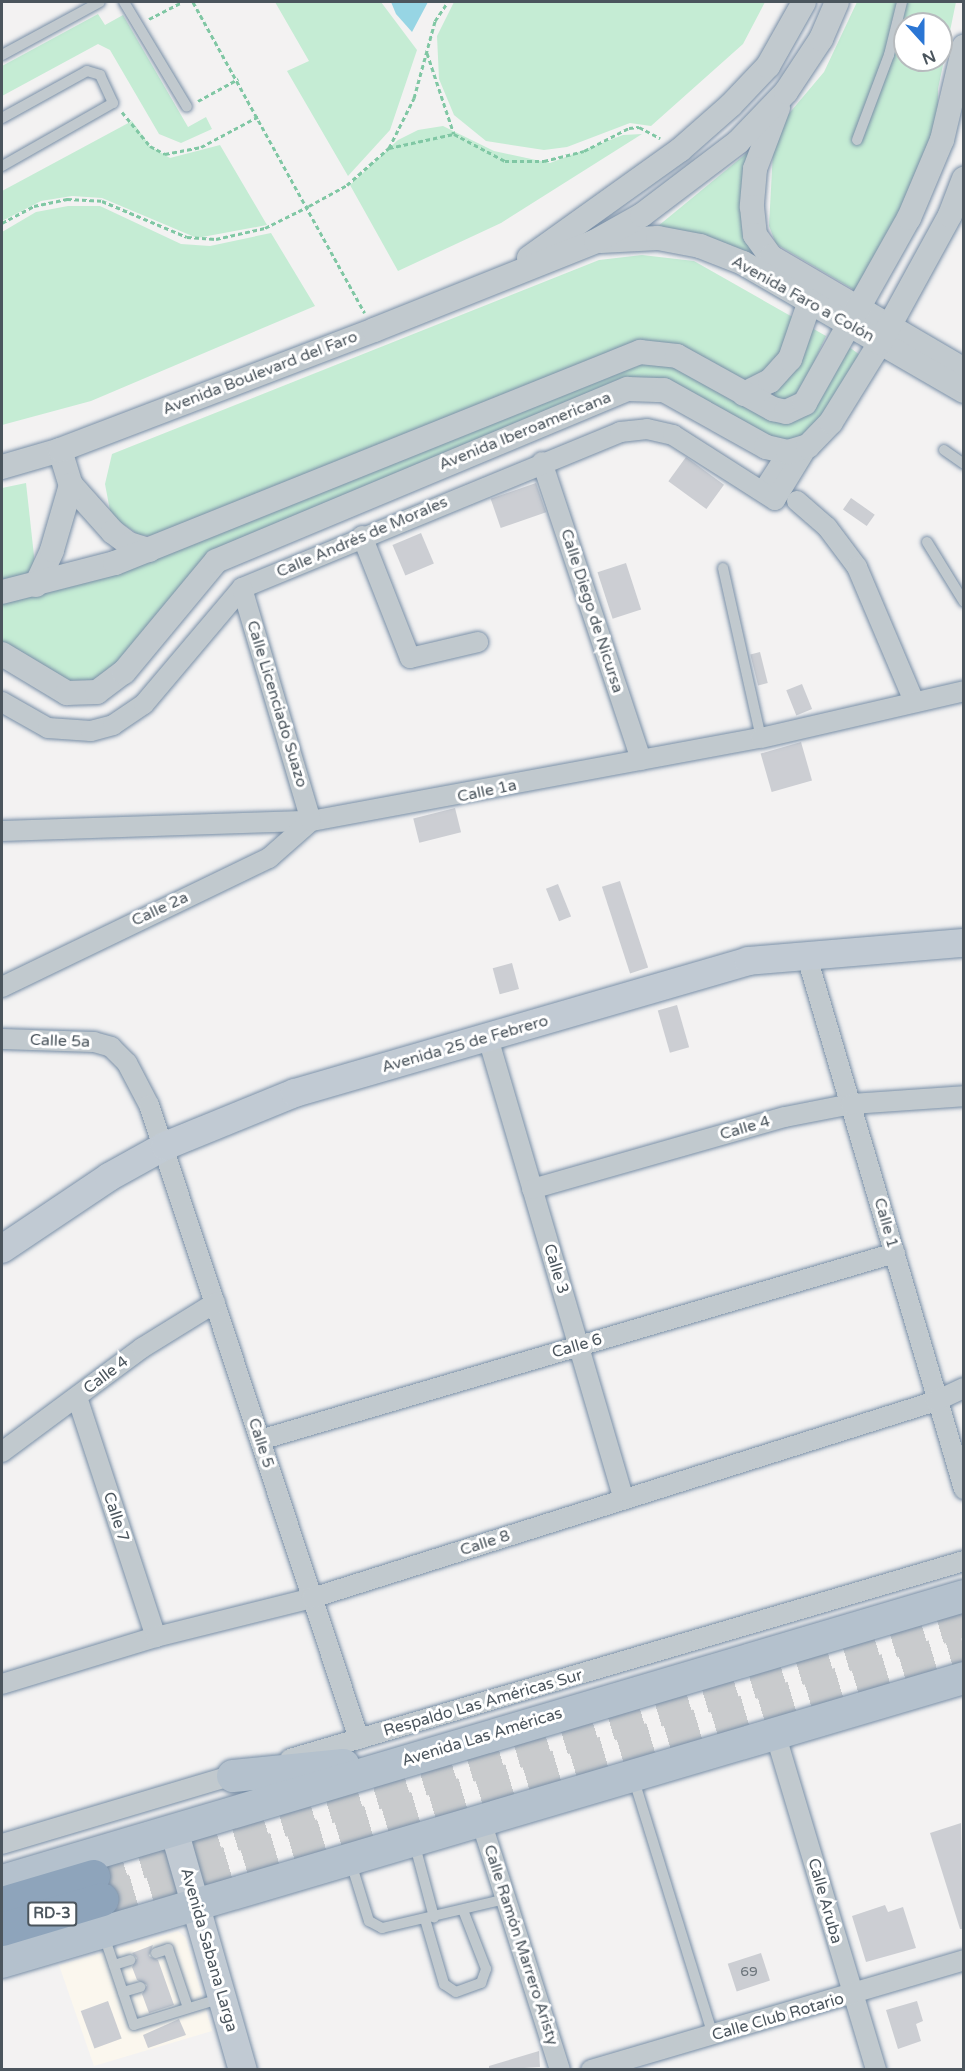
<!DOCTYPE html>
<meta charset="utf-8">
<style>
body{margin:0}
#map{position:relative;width:965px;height:2071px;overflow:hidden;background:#f3f2f2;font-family:"Varela Round",sans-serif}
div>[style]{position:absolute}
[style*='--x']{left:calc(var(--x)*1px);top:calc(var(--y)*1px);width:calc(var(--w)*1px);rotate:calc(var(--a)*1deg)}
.commercial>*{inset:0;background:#fbf7ee}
.green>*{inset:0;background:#c5ecd4}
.water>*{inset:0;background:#97d5e4}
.building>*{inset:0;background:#ccced3;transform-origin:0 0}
.motorway-tunnel>*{height:33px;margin-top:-16.5px;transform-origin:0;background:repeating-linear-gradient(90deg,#c9cbcd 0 33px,transparent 0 49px)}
.path>*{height:3px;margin-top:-1.5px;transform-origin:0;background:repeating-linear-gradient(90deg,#80c7a4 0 4.5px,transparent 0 7.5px)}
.roads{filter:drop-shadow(0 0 2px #798fa7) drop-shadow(0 0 2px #798fa7)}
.service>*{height:10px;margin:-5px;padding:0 5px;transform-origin:5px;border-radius:5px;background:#c1c9ce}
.minor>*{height:20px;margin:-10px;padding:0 10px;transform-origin:10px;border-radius:10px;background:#c1c9ce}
.tertiary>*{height:24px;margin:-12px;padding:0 12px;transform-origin:12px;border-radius:12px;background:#c1c9ce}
.secondary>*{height:28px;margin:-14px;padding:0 14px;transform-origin:14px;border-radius:14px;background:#c1cad3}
.primary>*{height:32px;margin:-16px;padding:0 16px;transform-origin:16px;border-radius:16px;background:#b4c1cd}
.motorway>*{height:33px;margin:-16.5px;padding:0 16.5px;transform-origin:16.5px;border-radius:16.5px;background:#8ea4bb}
span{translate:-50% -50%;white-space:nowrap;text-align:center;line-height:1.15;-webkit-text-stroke:6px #fff;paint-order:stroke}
.number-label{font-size:14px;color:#6b737a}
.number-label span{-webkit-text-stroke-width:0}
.shield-label span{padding:2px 4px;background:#fff;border:2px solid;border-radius:4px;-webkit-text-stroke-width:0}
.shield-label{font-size:15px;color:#4b555d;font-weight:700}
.street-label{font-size:16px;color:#4b555d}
.frame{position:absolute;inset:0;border:3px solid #4b555d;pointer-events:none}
.north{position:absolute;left:893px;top:12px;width:60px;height:60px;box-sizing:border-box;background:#fff;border:2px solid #b7bbbe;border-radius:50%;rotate:159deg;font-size:16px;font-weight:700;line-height:24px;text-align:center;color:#4b555d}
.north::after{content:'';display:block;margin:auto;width:21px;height:27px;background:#2b76d4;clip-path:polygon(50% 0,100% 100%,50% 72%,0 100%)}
</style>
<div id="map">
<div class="commercial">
<div style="clip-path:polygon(178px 1931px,186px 1938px,212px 2031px,94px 2066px,59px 1965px)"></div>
</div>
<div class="green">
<div style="clip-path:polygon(275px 2px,381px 2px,417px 50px,390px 130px,348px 176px,287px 71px,309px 61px)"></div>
<div style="clip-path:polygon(454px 2px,765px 2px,743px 44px,651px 126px,630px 123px,567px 147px,544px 150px,486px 141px,454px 115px,439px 79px,437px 36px)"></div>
<div style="clip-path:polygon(evenodd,857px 2px,956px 2px,938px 89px,938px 127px,900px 220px,856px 291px,776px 244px,769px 226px,773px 151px,786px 117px,824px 72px,857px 2px,905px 24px,941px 24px,941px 60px,905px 60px,905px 24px)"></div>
<div style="clip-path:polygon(98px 14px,105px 25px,123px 15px,188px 127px,206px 117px,212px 129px,181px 143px,159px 134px,110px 50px,98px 44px,2px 96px,2px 66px)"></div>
<div style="clip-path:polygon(132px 121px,150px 146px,170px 158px,220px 145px,267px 225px,197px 238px,102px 198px,72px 196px,41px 201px,2px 221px,2px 191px)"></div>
<div style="clip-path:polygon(443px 126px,494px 151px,550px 163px,623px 135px,642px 134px,501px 223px,398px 271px,350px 185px,398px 140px,418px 130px)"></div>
<div style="clip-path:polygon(748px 152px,747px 205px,780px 275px,652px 231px)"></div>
<div style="clip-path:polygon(68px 206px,100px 206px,181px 244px,210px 246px,271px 233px,315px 306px,91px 401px,2px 425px,2px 232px,36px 212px)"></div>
<div style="clip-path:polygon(642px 255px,694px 261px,826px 336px,799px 395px,779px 402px,676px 348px,160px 537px,139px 535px,111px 516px,105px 484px,112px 454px,599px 260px)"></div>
<div style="clip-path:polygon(845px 344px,864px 358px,818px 433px,788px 448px,664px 386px,255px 537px,95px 688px,65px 688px,2px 651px,2px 596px,646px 357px,674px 361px,789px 417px)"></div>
<div style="clip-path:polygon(26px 483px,36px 574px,2px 581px,2px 488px)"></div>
</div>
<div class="water">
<div style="clip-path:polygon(391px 2px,428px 2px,412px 32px,396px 14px)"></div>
</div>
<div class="building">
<div style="left:686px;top:457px;width:47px;height:30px;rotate:36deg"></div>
<div style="left:536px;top:483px;width:31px;height:48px;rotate:71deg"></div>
<div style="left:851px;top:498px;width:29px;height:14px;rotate:35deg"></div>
<div style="left:421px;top:533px;width:33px;height:31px;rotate:67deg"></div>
<div style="left:626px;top:563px;width:49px;height:30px;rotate:72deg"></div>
<div style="left:760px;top:652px;width:32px;height:10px;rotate:76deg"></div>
<div style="left:802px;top:684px;width:27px;height:17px;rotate:68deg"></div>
<div style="left:801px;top:742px;width:40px;height:42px;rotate:74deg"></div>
<div style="left:455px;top:808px;width:25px;height:43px;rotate:76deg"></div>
<div style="left:620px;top:881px;width:91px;height:19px;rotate:72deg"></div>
<div style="left:558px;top:884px;width:35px;height:13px;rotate:68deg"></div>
<div style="left:512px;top:963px;width:27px;height:20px;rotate:75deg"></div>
<div style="left:677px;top:1005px;width:44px;height:20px;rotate:74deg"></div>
<div style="clip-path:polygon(961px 1823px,963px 1929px,960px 1929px,930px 1833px)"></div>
<div style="clip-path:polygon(885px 1905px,888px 1912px,903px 1907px,916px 1948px,866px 1962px,852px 1916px)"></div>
<div style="clip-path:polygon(153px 1945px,149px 1956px,158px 1960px,174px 2005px,149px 2013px,142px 1994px,147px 1985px,137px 1980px,132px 1967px,137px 1958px,132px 1953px)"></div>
<div style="left:761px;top:1953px;width:29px;height:35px;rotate:72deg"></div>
<div style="left:108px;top:2001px;width:40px;height:29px;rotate:70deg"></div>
<div style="clip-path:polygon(917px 2001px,923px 2021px,916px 2024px,921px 2041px,898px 2049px,886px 2010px)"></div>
<div style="clip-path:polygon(179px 2019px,186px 2035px,148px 2048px,143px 2035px)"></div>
<div style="clip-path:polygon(539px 2051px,540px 2067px,489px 2070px,489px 2066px)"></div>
</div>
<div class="motorway-tunnel">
<div style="--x:93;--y:1876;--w:908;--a:-16.38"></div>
<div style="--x:102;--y:1899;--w:898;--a:-16.3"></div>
</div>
<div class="path">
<div style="--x:193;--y:2;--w:355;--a:61.1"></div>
<div style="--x:149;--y:19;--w:37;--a:-27"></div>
<div style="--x:427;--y:53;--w:85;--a:71.6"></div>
<div style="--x:454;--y:134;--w:58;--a:27.9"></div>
<div style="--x:505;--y:161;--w:39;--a:0"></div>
<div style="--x:544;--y:161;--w:41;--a:-14"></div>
<div style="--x:584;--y:151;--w:51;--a:-27.1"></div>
<div style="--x:629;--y:128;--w:10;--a:-6"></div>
<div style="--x:639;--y:127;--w:24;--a:28"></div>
<div style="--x:198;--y:101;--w:46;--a:-28.8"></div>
<div style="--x:122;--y:112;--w:44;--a:50.5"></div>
<div style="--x:150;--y:146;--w:17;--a:28"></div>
<div style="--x:165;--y:154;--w:37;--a:-11"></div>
<div style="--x:201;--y:147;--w:66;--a:-28.1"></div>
<div style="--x:389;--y:148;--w:66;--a:-12.2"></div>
<div style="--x:2;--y:223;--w:36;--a:-28"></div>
<div style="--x:34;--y:206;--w:34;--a:-12"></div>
<div style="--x:67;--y:199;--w:35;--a:3"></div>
<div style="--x:102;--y:201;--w:92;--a:23"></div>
<div style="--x:187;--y:237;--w:29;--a:4"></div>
<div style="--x:216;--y:239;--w:50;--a:-12.7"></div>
<div style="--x:265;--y:228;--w:49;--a:-26.6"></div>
<div style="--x:309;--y:206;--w:43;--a:-28.9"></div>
<div style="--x:347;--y:185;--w:56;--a:-41.4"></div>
<div style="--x:389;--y:148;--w:56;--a:-63.4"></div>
<div style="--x:414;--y:98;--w:80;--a:-74.7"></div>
<div style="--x:435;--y:21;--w:23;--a:-56"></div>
</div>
<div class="roads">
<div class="service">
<div style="--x:124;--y:2;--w:122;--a:59"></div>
<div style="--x:2;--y:55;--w:111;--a:-28.4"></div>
<div style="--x:2;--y:118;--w:97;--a:-28.9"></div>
<div style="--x:87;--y:71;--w:14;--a:17"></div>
<div style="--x:100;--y:75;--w:31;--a:65"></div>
<div style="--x:113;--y:103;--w:128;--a:150.4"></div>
<div style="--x:857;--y:140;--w:91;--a:-69.4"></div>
<div style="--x:889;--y:55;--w:55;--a:-76.2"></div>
<div style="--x:944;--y:450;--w:24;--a:35"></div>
<div style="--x:927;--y:542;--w:70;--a:58.3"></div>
<div style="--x:723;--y:568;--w:174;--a:77.4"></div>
<div style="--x:633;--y:1777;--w:270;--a:72.8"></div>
<div style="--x:414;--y:1842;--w:78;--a:75.1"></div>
<div style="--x:351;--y:1863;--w:61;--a:72.8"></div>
<div style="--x:369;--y:1921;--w:15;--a:28"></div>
<div style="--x:382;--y:1928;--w:127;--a:-13.2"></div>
<div style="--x:425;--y:1919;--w:68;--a:73.7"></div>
<div style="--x:444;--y:1984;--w:14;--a:34"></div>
<div style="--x:456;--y:1992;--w:27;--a:-20"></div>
<div style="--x:481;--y:1983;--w:15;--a:-70"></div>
<div style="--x:486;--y:1969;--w:63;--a:-111.3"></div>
<div style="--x:103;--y:1933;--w:97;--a:71.4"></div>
<div style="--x:134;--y:2025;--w:92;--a:-17.1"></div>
<div style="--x:156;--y:1953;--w:13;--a:-18"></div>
<div style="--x:168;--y:1949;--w:62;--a:71.3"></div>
<div style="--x:114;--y:1965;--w:17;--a:-17"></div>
<div style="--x:123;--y:1992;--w:18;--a:-16"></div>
</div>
<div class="minor">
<div style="--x:542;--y:462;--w:314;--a:71.6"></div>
<div style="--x:763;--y:491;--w:46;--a:-57.3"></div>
<div style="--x:797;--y:501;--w:40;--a:41"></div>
<div style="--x:827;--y:527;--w:50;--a:53.1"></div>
<div style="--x:857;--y:567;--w:143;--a:67"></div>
<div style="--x:362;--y:536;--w:131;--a:68.5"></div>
<div style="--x:410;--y:658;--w:70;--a:-13.2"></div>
<div style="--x:2;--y:702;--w:53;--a:29.5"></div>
<div style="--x:48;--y:728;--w:43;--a:4"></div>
<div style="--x:91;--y:731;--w:23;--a:-15"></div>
<div style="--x:113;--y:725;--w:37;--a:-34"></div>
<div style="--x:144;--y:704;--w:152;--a:-49.8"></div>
<div style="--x:242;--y:588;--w:409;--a:-22.4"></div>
<div style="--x:620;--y:432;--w:27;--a:-6"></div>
<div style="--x:647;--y:429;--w:27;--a:13"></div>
<div style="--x:673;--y:435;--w:121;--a:32.5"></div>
<div style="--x:775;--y:500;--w:63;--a:-58.6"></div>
<div style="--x:2;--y:831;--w:309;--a:-1.9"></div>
<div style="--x:311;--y:821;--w:458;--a:-10.5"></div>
<div style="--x:761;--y:738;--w:208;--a:-13"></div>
<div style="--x:807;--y:957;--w:555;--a:73.56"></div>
<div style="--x:2;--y:987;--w:297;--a:-25.8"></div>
<div style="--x:269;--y:858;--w:56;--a:-41.4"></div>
<div style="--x:311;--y:821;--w:243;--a:-106.5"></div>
<div style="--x:488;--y:1038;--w:481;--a:73.6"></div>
<div style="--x:2;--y:1039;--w:92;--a:1.9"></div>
<div style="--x:94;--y:1042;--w:18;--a:16"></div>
<div style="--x:111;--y:1047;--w:23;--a:45"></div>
<div style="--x:127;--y:1063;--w:47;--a:62.4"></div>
<div style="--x:149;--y:1105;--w:668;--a:71.67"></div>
<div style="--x:532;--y:1189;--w:263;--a:-15.9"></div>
<div style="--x:785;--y:1117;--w:67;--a:-11.1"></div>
<div style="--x:851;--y:1104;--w:113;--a:-4"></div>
<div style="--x:77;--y:1397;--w:253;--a:71.8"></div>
<div style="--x:260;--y:1440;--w:662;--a:-16.41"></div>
<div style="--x:2;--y:1452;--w:174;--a:-36.6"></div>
<div style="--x:142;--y:1348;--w:86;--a:-31.7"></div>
<div style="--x:2;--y:1684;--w:161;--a:-17"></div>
<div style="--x:156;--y:1637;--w:161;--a:-14"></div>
<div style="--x:312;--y:1598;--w:654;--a:-17.52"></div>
<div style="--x:936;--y:1401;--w:31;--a:-25"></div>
<div style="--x:775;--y:1733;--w:352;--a:73.3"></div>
<div style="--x:290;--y:1759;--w:702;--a:-16.37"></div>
<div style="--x:481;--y:1821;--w:261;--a:72.4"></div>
<div style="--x:2;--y:1844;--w:252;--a:-16.6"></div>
<div style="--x:591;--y:2070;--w:389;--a:-16.4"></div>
</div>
<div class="tertiary">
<div style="--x:778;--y:108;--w:65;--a:110.7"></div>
<div style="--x:755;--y:169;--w:38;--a:95"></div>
<div style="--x:752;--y:207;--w:28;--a:84"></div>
<div style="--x:755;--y:235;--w:27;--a:54"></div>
<div style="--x:771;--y:257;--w:224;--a:30.3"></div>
<div style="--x:601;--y:241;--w:57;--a:-3"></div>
<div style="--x:658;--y:238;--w:43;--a:10.8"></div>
<div style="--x:700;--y:246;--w:46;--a:21.6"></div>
<div style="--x:743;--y:263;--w:255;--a:30.1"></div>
<div style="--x:529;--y:258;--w:186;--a:-35.6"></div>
<div style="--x:680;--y:150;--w:68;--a:-41.4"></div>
<div style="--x:731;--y:105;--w:54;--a:-46.5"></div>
<div style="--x:768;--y:66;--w:73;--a:-60.6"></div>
<div style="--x:744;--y:394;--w:29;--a:-27"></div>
<div style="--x:770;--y:381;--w:30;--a:-48"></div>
<div style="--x:790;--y:359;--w:61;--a:-71"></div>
<div style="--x:60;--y:450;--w:37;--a:73"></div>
<div style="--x:71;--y:485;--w:63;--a:48.2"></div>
<div style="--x:113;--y:532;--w:20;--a:37"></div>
<div style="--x:129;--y:544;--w:21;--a:17"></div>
<div style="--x:2;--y:467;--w:60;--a:-16.3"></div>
<div style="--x:60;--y:450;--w:336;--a:-20.9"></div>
<div style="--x:374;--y:330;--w:239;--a:-21.8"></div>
<div style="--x:596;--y:241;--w:53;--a:-29.5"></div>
<div style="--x:642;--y:215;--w:121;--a:-37.2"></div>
<div style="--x:738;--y:142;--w:69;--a:-46.2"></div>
<div style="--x:786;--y:92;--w:64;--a:-56.6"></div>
<div style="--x:821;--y:39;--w:40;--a:-66.6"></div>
<div style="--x:36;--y:585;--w:38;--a:-65"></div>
<div style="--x:52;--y:550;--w:68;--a:-73.7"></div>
<div style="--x:2;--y:592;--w:117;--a:-14.4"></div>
<div style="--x:115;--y:563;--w:566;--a:-21.9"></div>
<div style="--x:640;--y:352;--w:37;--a:6"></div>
<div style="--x:677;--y:356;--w:110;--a:28.9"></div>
<div style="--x:773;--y:409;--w:13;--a:13"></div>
<div style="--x:786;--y:412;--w:21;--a:-25"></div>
<div style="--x:805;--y:403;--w:212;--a:-60.7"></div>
<div style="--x:909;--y:218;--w:85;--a:-67.1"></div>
<div style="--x:942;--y:140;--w:96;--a:-76.7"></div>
<div style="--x:2;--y:654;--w:76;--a:31"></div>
<div style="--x:67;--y:693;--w:30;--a:-2"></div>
<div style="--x:97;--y:692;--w:34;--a:-37"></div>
<div style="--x:124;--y:672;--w:144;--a:-50.3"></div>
<div style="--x:216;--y:561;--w:446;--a:-22.7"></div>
<div style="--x:628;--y:389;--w:36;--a:2"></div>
<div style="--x:664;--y:390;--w:117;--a:29.2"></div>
<div style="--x:766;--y:447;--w:23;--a:13"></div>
<div style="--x:788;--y:452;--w:21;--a:-17"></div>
<div style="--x:808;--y:446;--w:33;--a:-46"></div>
<div style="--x:831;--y:422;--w:93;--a:-58.2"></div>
<div style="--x:880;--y:343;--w:146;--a:-61.3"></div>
<div style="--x:950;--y:215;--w:39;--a:-69"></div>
</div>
<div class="secondary">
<div style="--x:2;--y:1249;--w:129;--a:-33.9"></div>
<div style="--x:109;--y:1177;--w:64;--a:-29"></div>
<div style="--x:165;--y:1146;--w:140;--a:-22.2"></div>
<div style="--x:295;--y:1093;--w:472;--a:-16.2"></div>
<div style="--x:748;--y:961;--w:217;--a:-4.8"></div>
<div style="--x:174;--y:1830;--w:250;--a:74"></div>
</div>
<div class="primary">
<div style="--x:233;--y:1776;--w:111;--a:-5.7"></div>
<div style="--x:2;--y:1881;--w:1003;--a:-16.5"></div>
<div style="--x:2;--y:1962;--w:1003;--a:-16.45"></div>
</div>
<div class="motorway">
<div style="--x:2;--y:1903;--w:95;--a:-16.5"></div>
<div style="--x:2;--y:1929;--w:104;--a:-16.7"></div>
</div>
</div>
<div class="number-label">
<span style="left:749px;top:1972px">69</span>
</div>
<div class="shield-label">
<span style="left:52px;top:1914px">RD-3</span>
</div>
<div class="street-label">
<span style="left:803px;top:299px;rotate:29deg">Avenida Faro a Colón</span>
<span style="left:260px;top:373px;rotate:-21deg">Avenida Boulevard del Faro</span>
<span style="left:525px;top:431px;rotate:-22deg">Avenida Iberoamericana</span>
<span style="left:362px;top:537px;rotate:-23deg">Calle Andrés de Morales</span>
<span style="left:592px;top:611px;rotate:72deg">Calle Diego de Nicursa</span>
<span style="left:277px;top:704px;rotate:73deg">Calle Licenciado Suazo</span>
<span style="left:487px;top:791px;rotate:-12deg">Calle 1a</span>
<span style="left:160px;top:909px;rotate:-25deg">Calle 2a</span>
<span style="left:60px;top:1041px;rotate:2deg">Calle 5a</span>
<span style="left:465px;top:1044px;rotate:-16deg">Avenida 25 de Febrero</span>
<span style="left:745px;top:1128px;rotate:-16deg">Calle 4</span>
<span style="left:886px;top:1223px;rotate:74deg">Calle 1</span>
<span style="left:556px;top:1269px;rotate:73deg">Calle 3</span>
<span style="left:577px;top:1346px;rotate:-16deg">Calle 6</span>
<span style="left:106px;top:1375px;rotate:-37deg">Calle 4</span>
<span style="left:261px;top:1443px;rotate:72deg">Calle 5</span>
<span style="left:116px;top:1517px;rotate:72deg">Calle 7</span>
<span style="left:485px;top:1543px;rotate:-18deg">Calle 8</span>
<span style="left:483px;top:1703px;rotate:-16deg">Respaldo Las Américas Sur</span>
<span style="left:482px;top:1737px;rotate:-17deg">Avenida Las Américas</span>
<span style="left:825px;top:1901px;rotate:74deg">Calle Aruba</span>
<span style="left:521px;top:1945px;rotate:72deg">Calle Ramón Marrero Aristy</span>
<span style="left:209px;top:1950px;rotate:74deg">Avenida Sabana Larga</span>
<span style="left:778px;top:2017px;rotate:-16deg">Calle Club Rotario</span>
</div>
<div class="frame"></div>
<div class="north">N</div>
</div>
